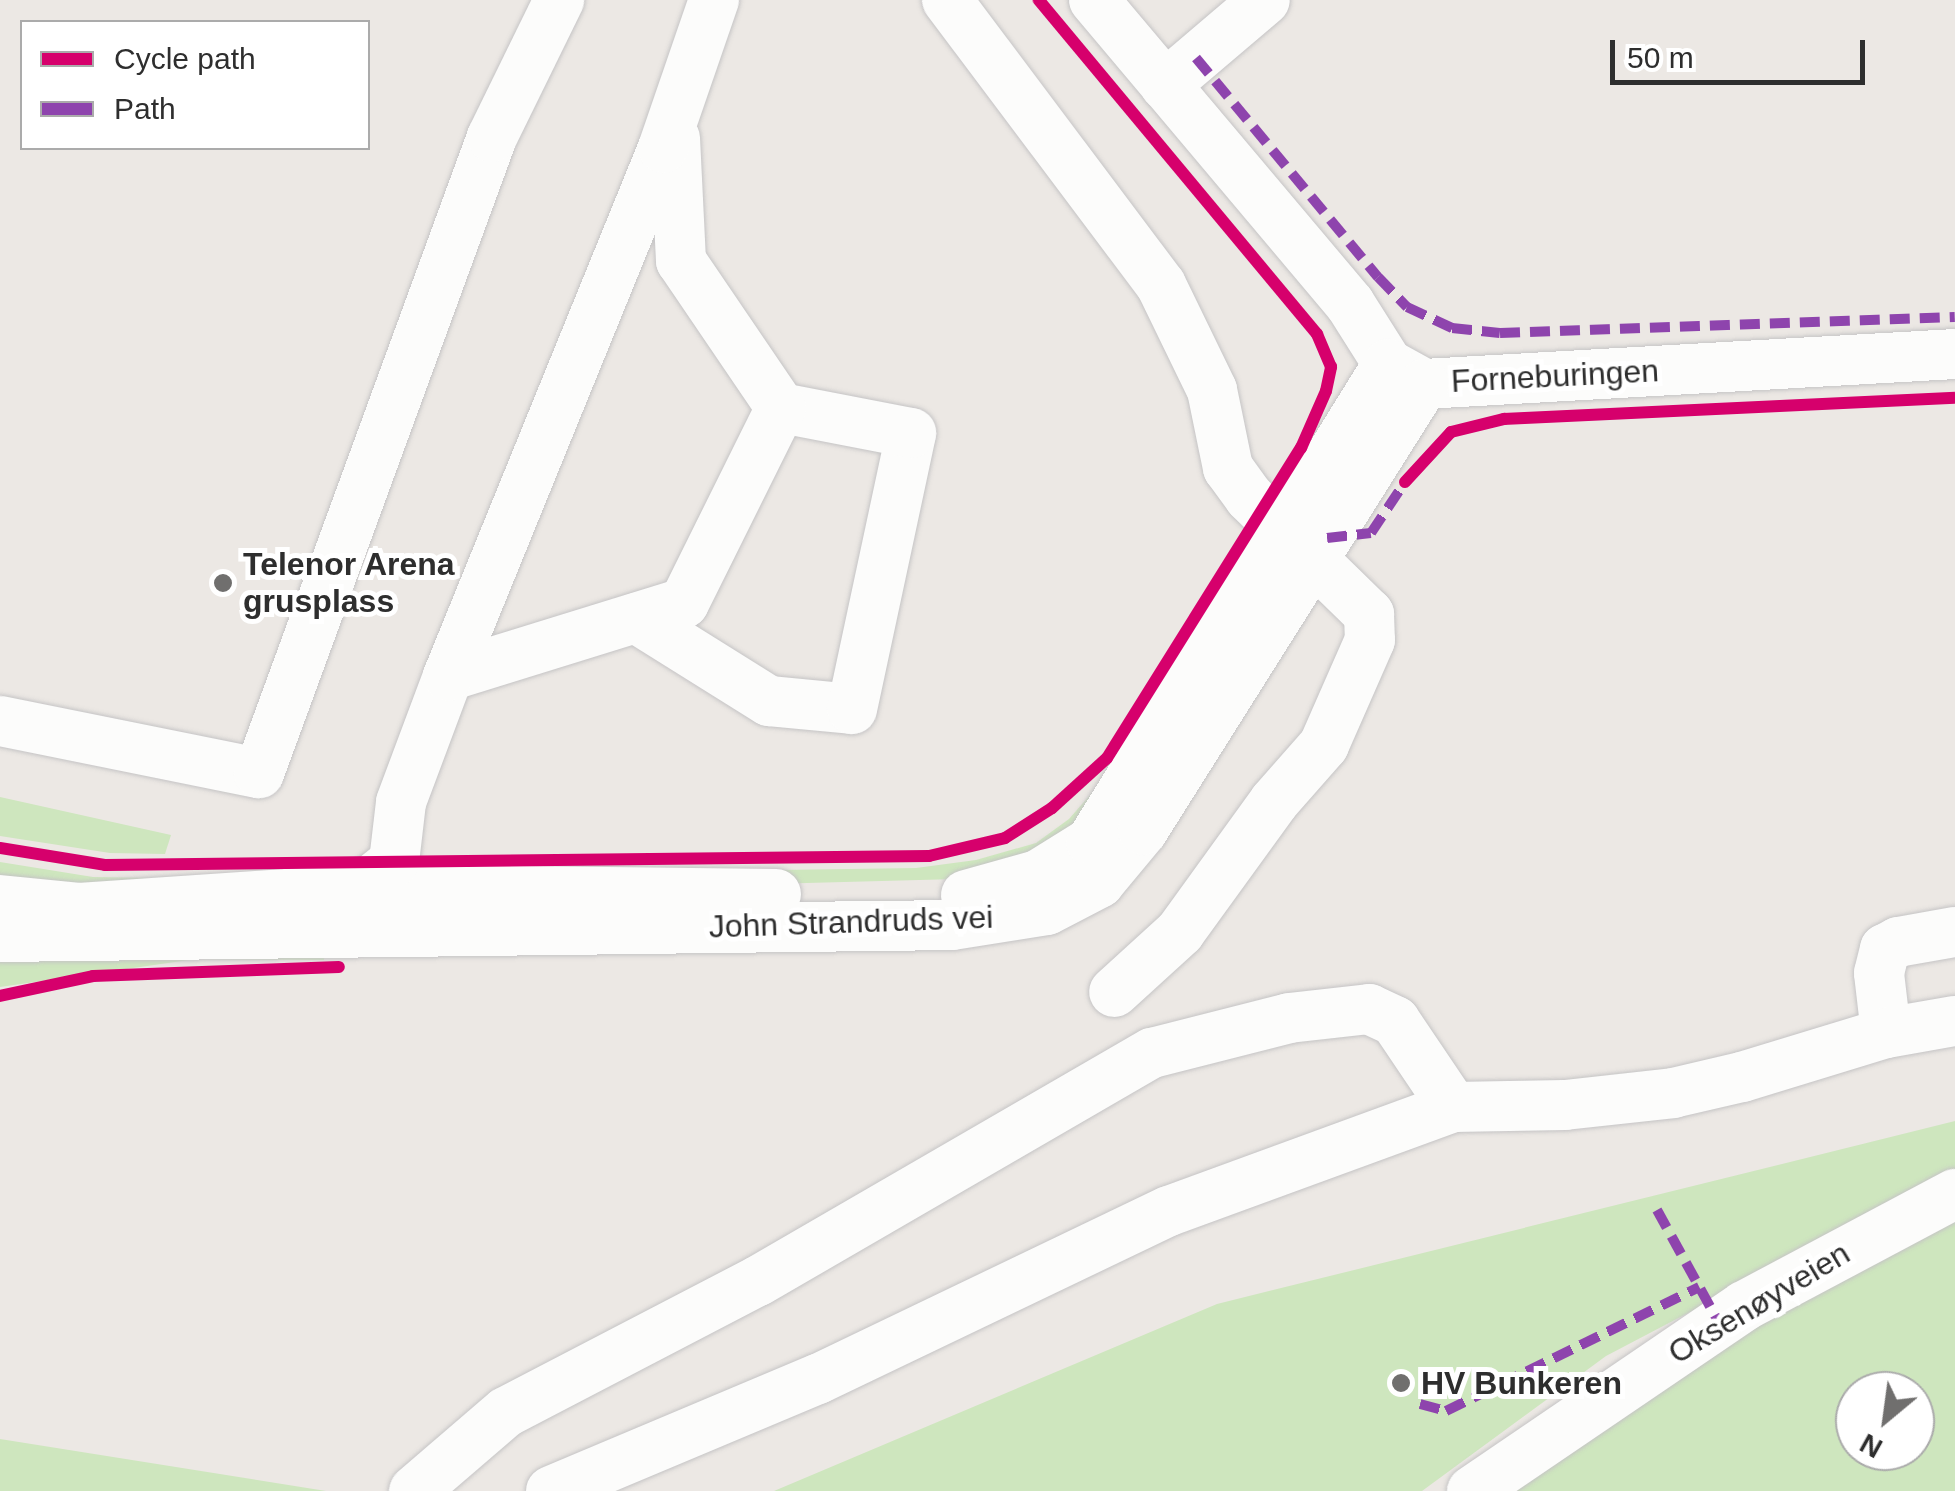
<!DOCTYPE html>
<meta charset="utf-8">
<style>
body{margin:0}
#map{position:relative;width:1955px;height:1491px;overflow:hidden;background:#ece8e4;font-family:Arial,sans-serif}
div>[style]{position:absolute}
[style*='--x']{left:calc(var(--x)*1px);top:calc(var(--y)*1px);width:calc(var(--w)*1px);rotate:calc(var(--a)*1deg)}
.green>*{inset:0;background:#cee6be}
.roads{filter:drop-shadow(0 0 2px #c5c4c5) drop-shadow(0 0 2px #c5c4c5)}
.minor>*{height:50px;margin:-25px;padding:0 25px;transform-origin:25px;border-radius:25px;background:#fcfcfb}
.quiet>*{height:10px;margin-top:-5px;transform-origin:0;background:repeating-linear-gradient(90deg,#8e44ad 0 20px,transparent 0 30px)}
.cycleway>*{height:12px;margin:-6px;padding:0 6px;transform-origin:6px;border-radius:6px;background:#d6006c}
.dots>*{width:28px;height:28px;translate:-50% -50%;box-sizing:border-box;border:5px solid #fff;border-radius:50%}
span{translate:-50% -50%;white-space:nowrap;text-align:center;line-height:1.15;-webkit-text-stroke:10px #fff;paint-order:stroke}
.street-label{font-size:32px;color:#2e2e2e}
.poi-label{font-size:32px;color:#2e2e2e;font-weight:700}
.left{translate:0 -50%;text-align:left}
.legend{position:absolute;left:20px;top:20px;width:350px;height:130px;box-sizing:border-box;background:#fff;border:2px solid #ababab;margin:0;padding:12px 18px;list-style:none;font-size:30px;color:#2e2e2e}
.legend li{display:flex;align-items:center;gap:20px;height:50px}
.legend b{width:50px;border:2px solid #ababab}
.north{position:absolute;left:1835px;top:1371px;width:100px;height:100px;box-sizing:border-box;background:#fff;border:2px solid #ababab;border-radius:50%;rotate:209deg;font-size:28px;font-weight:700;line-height:40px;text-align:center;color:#2e2e2e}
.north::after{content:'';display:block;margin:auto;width:35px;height:45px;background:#706f6e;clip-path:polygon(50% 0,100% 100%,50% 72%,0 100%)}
.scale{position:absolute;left:1610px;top:40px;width:255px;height:45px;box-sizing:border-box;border:5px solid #2e2e2e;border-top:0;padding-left:12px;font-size:30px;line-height:35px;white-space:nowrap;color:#2e2e2e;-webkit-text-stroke:8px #fff;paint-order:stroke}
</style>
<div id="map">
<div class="green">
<div style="clip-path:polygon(1118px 763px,1129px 771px,1036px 859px,957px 879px,769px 884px,505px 874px,916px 868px,976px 860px,1036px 843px,1069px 819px)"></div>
<div style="clip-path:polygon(0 797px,171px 835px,165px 854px,110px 853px,0 836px)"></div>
<div style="clip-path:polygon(0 862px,93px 877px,154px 878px,154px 888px,0 883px)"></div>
<div style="clip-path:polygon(326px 943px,324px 960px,196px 959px,0 987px,0 950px)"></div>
<div style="clip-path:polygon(1955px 1121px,1955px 1173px,1606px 1356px,1422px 1491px,774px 1491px,1217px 1304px)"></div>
<div style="clip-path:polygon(evenodd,1955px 1187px,1955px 1491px,1504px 1491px,1955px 1187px,1855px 1391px,1915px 1391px,1915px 1451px,1855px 1451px,1855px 1391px)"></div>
<div style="clip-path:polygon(0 1439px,326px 1491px,0 1491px)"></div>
</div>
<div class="roads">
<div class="minor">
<div style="--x:947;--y:0;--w:356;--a:53.1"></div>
<div style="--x:1161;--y:285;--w:117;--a:64.1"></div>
<div style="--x:1212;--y:390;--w:80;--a:78.4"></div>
<div style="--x:1228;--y:468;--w:36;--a:54"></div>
<div style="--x:1249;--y:497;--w:168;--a:44.3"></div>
<div style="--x:1369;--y:614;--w:26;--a:88"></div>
<div style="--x:1370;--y:640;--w:115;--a:113.7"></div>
<div style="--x:1324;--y:745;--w:76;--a:131.3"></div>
<div style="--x:1274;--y:802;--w:160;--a:125.9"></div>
<div style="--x:1180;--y:932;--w:89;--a:137.7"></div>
<div style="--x:1094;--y:0;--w:397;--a:49.9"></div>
<div style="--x:1350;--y:304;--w:71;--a:57.7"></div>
<div style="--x:1388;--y:364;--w:41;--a:29.1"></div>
<div style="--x:1424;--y:384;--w:532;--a:-3.23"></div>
<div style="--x:1165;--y:85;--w:131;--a:-40.4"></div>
<div style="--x:636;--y:618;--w:157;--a:32"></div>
<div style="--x:769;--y:701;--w:83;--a:5.5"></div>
<div style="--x:852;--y:709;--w:282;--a:-77.9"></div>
<div style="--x:911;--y:433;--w:132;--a:-169.1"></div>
<div style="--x:448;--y:676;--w:247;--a:-17.2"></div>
<div style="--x:684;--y:603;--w:218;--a:-63.6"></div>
<div style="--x:781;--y:408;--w:178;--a:-124.2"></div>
<div style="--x:681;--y:261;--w:123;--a:-92.8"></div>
<div style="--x:0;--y:721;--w:264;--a:11.4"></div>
<div style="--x:259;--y:773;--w:677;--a:-69.88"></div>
<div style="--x:492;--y:137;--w:153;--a:-63.9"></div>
<div style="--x:966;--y:895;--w:75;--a:-15.5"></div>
<div style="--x:1038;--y:875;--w:62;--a:-31.9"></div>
<div style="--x:1091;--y:842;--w:563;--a:-58.15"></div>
<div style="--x:0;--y:900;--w:79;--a:5.8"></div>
<div style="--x:79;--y:908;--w:282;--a:-3.9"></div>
<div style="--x:360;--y:889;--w:416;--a:0.7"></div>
<div style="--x:369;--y:901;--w:15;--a:-127"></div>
<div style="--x:360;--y:889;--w:43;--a:-38.5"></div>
<div style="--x:394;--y:862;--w:60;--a:-83.3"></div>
<div style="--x:401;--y:802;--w:134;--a:-69.5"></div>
<div style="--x:448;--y:676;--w:570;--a:-67.84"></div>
<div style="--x:663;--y:148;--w:157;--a:-71"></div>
<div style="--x:0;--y:937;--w:952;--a:-0.72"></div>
<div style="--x:952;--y:925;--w:96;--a:-9"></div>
<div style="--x:1047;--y:910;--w:59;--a:-27.4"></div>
<div style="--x:1099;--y:883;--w:69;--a:-50.3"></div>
<div style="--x:1143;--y:830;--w:527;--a:-57.79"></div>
<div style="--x:1886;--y:1033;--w:60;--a:-96.7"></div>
<div style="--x:1879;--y:973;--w:25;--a:-76"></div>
<div style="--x:1885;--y:949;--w:15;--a:-28"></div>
<div style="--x:1898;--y:942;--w:58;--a:-10"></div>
<div style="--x:414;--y:1491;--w:121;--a:-40.7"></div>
<div style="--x:506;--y:1412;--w:284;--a:-27.5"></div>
<div style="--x:758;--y:1281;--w:455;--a:-30.1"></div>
<div style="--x:1152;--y:1053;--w:141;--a:-14.3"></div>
<div style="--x:1289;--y:1018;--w:81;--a:-6.4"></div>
<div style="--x:1369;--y:1009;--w:29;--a:25"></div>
<div style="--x:1395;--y:1021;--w:104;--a:56"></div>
<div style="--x:551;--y:1491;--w:290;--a:-22.8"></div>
<div style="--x:818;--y:1379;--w:389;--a:-25.6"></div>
<div style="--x:1169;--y:1211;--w:302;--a:-20.1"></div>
<div style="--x:1453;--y:1107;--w:112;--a:-1"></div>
<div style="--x:1565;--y:1105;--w:109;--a:-6.3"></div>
<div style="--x:1673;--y:1093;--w:71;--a:-13.1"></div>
<div style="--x:1742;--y:1077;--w:151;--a:-17"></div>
<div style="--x:1886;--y:1033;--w:70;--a:-9.9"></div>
<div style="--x:1472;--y:1491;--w:329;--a:-34.2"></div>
<div style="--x:1744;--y:1306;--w:239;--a:-28"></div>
</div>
</div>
<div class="quiet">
<div style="--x:1196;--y:58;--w:285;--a:50.3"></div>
<div style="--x:1378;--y:277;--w:42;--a:46"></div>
<div style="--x:1407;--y:307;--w:50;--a:25"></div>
<div style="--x:1452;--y:328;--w:48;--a:5.9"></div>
<div style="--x:1500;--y:333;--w:455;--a:-2"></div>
<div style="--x:1327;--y:538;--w:44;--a:-6.5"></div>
<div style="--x:1371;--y:533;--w:61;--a:-56.3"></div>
<div style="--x:1657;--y:1210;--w:129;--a:61.2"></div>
<div style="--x:1420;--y:1404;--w:27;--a:15"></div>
<div style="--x:1446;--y:1411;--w:282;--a:-26.1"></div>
</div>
<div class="cycleway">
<div style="--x:1405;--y:482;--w:68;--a:-47.4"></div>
<div style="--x:1451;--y:432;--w:55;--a:-13.8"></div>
<div style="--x:1504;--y:419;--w:451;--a:-2.7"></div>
<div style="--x:0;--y:848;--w:106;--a:9.2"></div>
<div style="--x:105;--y:865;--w:824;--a:-0.63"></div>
<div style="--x:929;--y:856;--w:78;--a:-13.3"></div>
<div style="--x:1005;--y:838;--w:56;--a:-32.6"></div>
<div style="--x:1052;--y:808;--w:74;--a:-42.3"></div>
<div style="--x:1107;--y:758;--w:366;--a:-58"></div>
<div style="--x:1301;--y:448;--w:62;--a:-66.3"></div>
<div style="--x:1326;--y:391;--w:25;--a:-78"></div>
<div style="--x:1331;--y:367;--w:36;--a:-113"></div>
<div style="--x:1317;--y:334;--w:435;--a:-129.8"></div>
<div style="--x:0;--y:996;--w:95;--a:-12.1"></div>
<div style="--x:93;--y:976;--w:246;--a:-2.1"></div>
</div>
<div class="dots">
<div style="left:223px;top:583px;background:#706f6e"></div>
<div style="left:1401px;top:1383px;background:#706f6e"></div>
</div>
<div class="street-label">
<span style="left:1555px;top:376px;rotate:-3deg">Forneburingen</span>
<span style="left:851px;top:922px;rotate:-2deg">John Strandruds vei</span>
<span style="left:1759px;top:1303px;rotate:-31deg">Oksenøyveien</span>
</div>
<div class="poi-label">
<span class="left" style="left:243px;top:583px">Telenor Arena<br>grusplass</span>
<span class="left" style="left:1421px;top:1383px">HV Bunkeren</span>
</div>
<ul class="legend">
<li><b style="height:12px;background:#d6006c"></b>Cycle path</li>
<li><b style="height:12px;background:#8e44ad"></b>Path</li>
</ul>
<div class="north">N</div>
<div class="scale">50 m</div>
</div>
